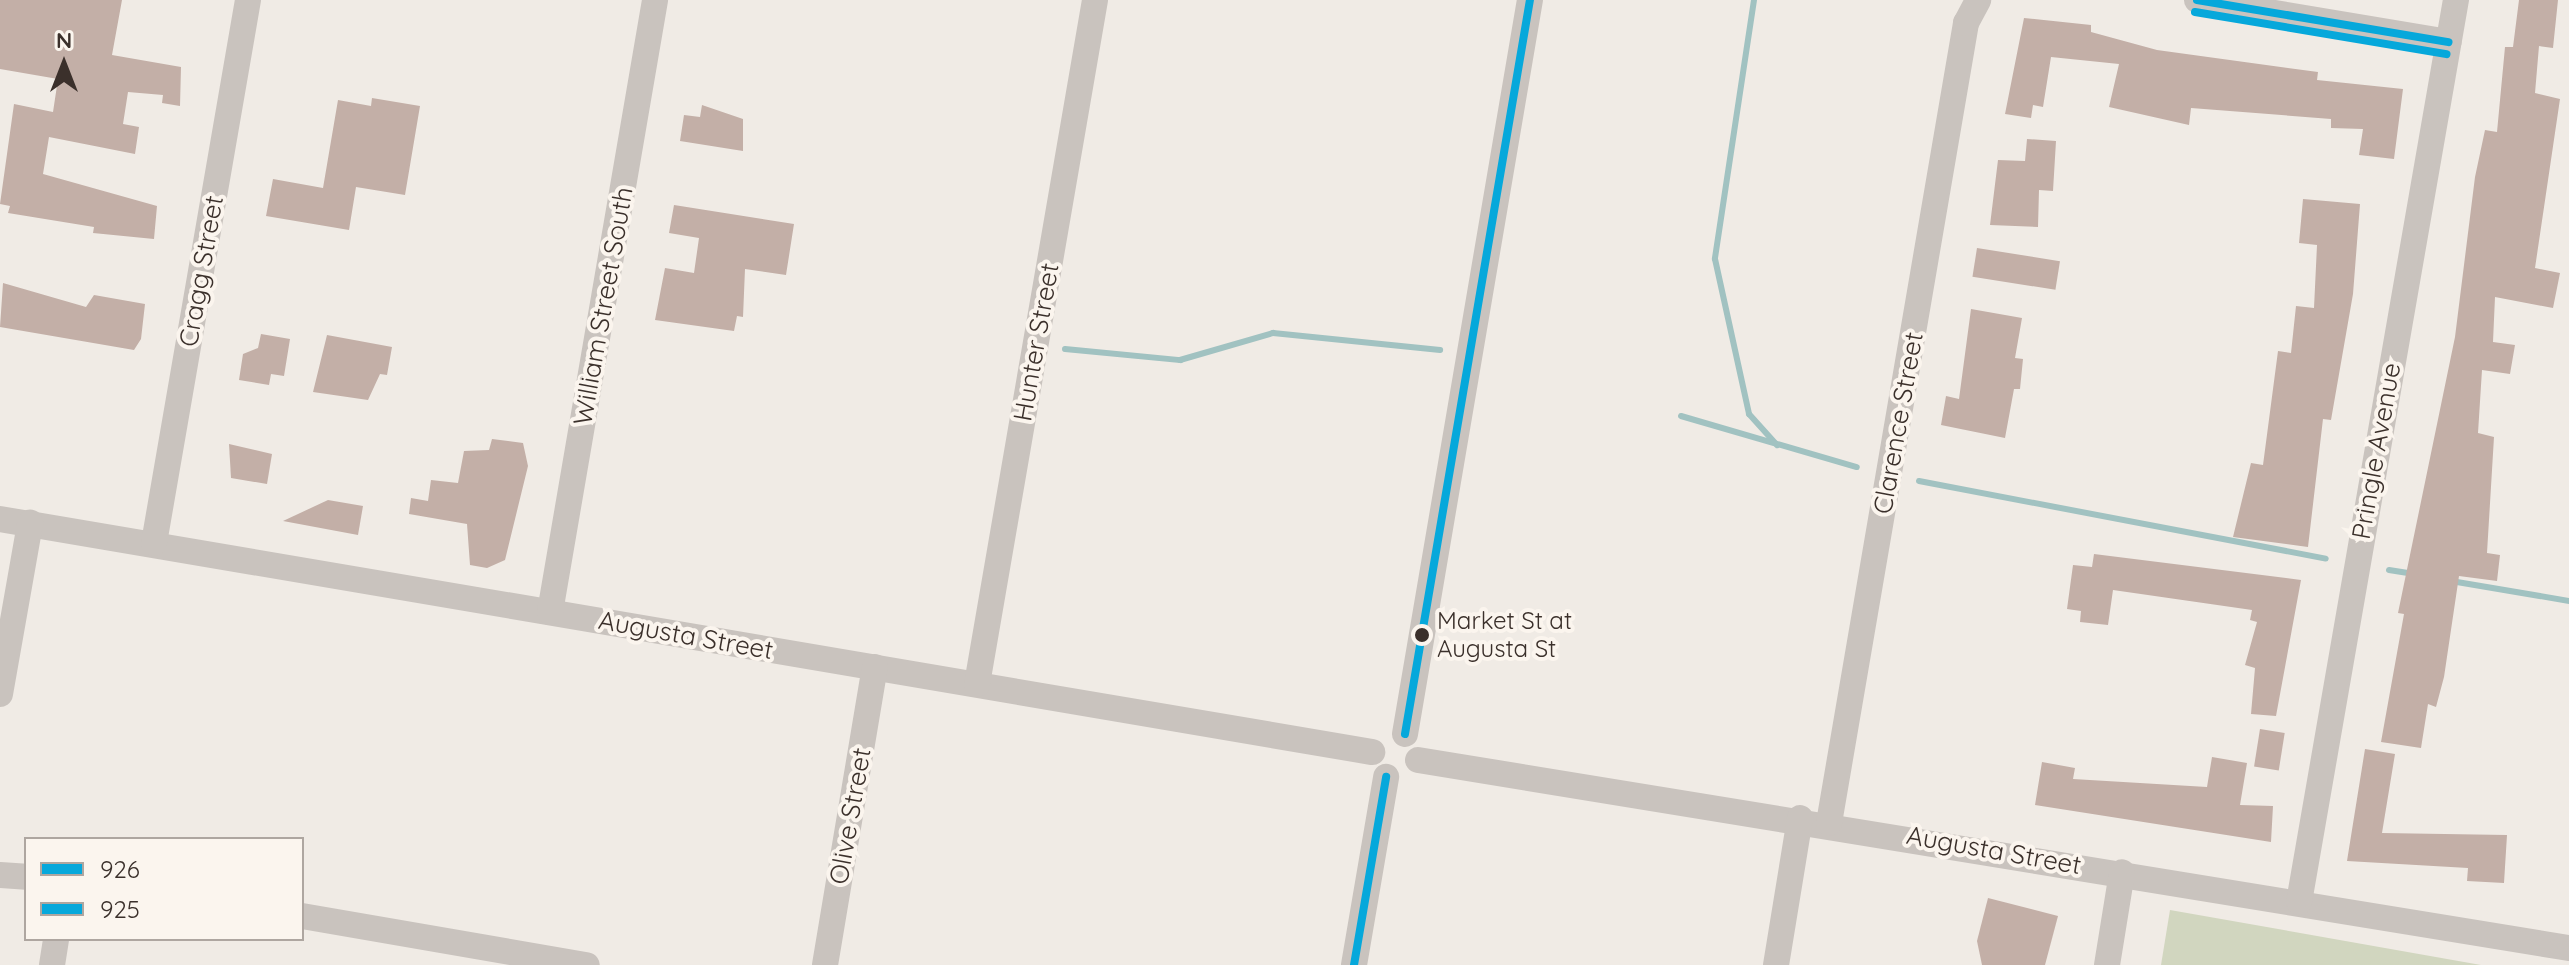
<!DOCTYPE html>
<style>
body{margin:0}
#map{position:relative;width:2569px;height:965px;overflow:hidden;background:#f0ebe5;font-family:Quicksand,sans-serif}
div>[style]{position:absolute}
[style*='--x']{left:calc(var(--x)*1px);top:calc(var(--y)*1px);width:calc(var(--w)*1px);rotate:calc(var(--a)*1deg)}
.green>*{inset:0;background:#d1d6bf}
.stream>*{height:6px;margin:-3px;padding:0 3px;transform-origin:3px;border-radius:3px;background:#a1c2c1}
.building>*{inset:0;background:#c3afa7;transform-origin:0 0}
.minor>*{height:26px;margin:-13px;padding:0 13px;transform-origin:13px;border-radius:13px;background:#c9c3be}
.bus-1>*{height:8px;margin:-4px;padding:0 4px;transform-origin:4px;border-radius:4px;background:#06a8db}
.bus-2>*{height:8px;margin:-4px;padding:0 4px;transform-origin:4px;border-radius:4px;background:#06a8db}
.dots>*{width:22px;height:22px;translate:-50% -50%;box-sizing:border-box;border:4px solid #fbf5ee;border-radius:50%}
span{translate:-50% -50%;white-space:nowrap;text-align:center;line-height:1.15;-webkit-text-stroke:8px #fbf5ee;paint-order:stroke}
.bus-label{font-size:24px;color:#3b302b}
.left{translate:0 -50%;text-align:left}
.street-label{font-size:26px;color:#3b302b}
.legend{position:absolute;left:24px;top:837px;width:280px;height:104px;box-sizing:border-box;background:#fbf5ee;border:2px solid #aea6a0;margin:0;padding:10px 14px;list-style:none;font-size:24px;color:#3b302b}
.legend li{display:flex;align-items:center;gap:16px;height:40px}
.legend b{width:40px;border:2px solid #aea6a0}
.north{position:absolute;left:24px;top:24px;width:80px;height:80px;-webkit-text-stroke:6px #fbf5ee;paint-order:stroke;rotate:0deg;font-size:22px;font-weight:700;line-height:32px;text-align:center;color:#3b302b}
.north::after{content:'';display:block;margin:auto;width:28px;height:36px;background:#3b302b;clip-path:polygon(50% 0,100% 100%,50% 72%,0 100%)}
</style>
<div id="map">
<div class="green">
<div style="clip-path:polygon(2170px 910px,2481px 965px,2161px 965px)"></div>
</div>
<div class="stream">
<div style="--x:1754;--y:0;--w:262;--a:98.6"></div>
<div style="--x:1715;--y:259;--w:159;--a:77.6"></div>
<div style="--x:1749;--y:414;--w:42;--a:47.9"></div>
<div style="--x:1065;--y:349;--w:116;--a:5.5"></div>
<div style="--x:1180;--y:360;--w:97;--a:-16.2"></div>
<div style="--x:1273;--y:333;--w:168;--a:5.8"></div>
<div style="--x:1681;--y:416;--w:183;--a:16.2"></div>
<div style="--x:1919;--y:481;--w:414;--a:10.8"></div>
<div style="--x:2389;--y:570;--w:24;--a:9"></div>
<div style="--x:2451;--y:581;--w:120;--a:9.6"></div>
</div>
<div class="building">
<div style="clip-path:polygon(0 0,122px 0,112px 55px,181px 67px,180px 106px,162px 103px,163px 95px,128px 92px,123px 124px,139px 127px,135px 154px,49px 137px,43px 174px,157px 206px,154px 239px,93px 233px,94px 227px,8px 213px,10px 206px,0 204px,14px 104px,53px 112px,58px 79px,0 69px)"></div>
<div style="clip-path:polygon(2519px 0,2558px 0,2553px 48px,2539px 46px,2535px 93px,2560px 99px,2535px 268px,2560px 273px,2553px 308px,2495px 297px,2493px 342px,2515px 345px,2510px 374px,2482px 370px,2478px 433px,2494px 437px,2487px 553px,2500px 555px,2497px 581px,2459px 576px,2444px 677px,2436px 707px,2428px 704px,2421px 748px,2381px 742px,2404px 614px,2398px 613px,2455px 337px,2475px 177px,2485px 130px,2497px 132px,2505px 47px,2513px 47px)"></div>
<div style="clip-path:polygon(2024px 18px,2091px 25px,2091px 32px,2157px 50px,2318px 72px,2317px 80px,2403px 89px,2394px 159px,2359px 155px,2363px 129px,2331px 128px,2331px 119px,2191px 108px,2189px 125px,2109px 107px,2119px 64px,2051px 57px,2043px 107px,2033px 105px,2031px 118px,2005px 114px)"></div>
<div style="clip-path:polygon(372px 98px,420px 106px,405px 195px,356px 187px,349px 230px,266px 216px,273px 179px,323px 188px,338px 100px,371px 106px)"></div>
<div style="clip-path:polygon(702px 105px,743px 119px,743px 151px,680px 141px,684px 115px,700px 117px)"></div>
<div style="clip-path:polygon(2027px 139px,2056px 141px,2053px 191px,2039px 190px,2038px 227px,1990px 225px,1998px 160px,2025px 161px)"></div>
<div style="clip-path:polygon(2303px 199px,2360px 204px,2353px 294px,2331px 420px,2323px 419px,2308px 547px,2233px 537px,2251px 463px,2263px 465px,2278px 351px,2291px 353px,2296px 306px,2314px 308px,2317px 245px,2299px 243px)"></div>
<div style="clip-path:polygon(674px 205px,794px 224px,786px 275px,745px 269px,743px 317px,737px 316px,734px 331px,655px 320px,665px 268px,694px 273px,699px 238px,669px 233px)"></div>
<div style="left:1977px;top:248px;width:84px;height:29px;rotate:9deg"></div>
<div style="clip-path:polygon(3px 283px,86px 307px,94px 295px,145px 304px,141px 339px,134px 350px,0 327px)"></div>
<div style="clip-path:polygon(1971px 309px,2022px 318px,2015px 358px,2023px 359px,2020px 389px,2014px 389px,2005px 438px,1941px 425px,1946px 396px,1959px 399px)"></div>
<div style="clip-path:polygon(261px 334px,290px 339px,284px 376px,271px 374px,269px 385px,239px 380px,243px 354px,258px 348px)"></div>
<div style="clip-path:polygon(327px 335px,392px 347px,387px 375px,380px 374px,368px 400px,313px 392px)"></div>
<div style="clip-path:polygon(492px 439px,523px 443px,528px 466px,505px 560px,487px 568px,470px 565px,467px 524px,409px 514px,411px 498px,428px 501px,431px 480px,458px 483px,464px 451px,489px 450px)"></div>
<div style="clip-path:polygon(229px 444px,272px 454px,267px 484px,231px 478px)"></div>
<div style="clip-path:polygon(328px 500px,363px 506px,358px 535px,283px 521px)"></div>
<div style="clip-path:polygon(2094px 554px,2301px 580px,2276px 716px,2251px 714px,2255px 668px,2245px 665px,2257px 622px,2250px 620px,2252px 610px,2113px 590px,2108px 625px,2080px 622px,2081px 611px,2067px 609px,2073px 565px,2092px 567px)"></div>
<div style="left:2260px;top:729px;width:25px;height:38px;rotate:9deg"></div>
<div style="clip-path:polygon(2365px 749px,2395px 754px,2382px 833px,2507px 835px,2504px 883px,2467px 881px,2468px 868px,2347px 861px)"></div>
<div style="clip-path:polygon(2212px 757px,2247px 763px,2240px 805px,2273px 806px,2271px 842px,2035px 805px,2042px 762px,2075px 768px,2073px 779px,2207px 787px)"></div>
<div style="clip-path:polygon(1988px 898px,2058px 916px,2045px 965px,1982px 965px,1977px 941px)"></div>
</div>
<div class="minor">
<div style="--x:2197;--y:0;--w:255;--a:9.5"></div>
<div style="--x:0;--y:519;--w:1392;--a:9.64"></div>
<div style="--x:154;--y:543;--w:551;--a:-80.18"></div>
<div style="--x:550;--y:612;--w:621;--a:-80.26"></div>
<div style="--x:977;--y:684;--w:694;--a:-80.21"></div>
<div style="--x:0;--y:694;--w:174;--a:-80"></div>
<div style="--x:1405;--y:734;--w:745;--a:-80.34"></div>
<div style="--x:1418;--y:760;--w:1166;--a:9.28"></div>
<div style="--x:1829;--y:823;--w:812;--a:-80.28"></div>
<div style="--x:1966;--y:23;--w:26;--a:-62"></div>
<div style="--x:0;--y:875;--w:26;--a:4"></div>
<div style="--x:2299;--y:902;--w:916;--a:-80.13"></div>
<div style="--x:302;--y:916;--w:289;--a:9.8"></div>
<div style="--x:52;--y:965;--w:26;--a:-81"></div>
<div style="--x:825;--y:965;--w:302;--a:-80.5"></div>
<div style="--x:1354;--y:965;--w:191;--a:-80.3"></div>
<div style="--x:1776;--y:965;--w:149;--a:-80.7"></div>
<div style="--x:2107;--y:965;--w:94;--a:-80.8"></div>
</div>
<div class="bus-1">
<div style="--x:2197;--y:0;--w:255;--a:9.5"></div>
<div style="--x:1405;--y:734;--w:745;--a:-80.34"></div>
<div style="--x:1354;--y:965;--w:191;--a:-80.3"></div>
</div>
<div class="bus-2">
<div style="--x:2195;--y:12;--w:255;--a:9.5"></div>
</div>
<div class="dots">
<div style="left:1422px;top:635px;background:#3b302b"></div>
</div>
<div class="bus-label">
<span class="left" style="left:1437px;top:635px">Market St at<br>Augusta St</span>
</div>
<div class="street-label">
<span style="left:201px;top:271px;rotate:-80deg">Cragg Street</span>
<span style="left:603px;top:306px;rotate:-80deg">William Street South</span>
<span style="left:1036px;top:342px;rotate:-80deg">Hunter Street</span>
<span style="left:1898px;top:423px;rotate:-80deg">Clarence Street</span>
<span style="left:2376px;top:451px;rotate:-80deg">Pringle Avenue</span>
<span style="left:686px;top:635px;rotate:10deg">Augusta Street</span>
<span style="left:850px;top:816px;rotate:-80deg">Olive Street</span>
<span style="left:1994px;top:850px;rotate:10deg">Augusta Street</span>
</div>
<ul class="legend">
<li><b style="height:10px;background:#06a8db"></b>926</li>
<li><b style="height:10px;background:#06a8db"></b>925</li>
</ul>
<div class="north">N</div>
</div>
